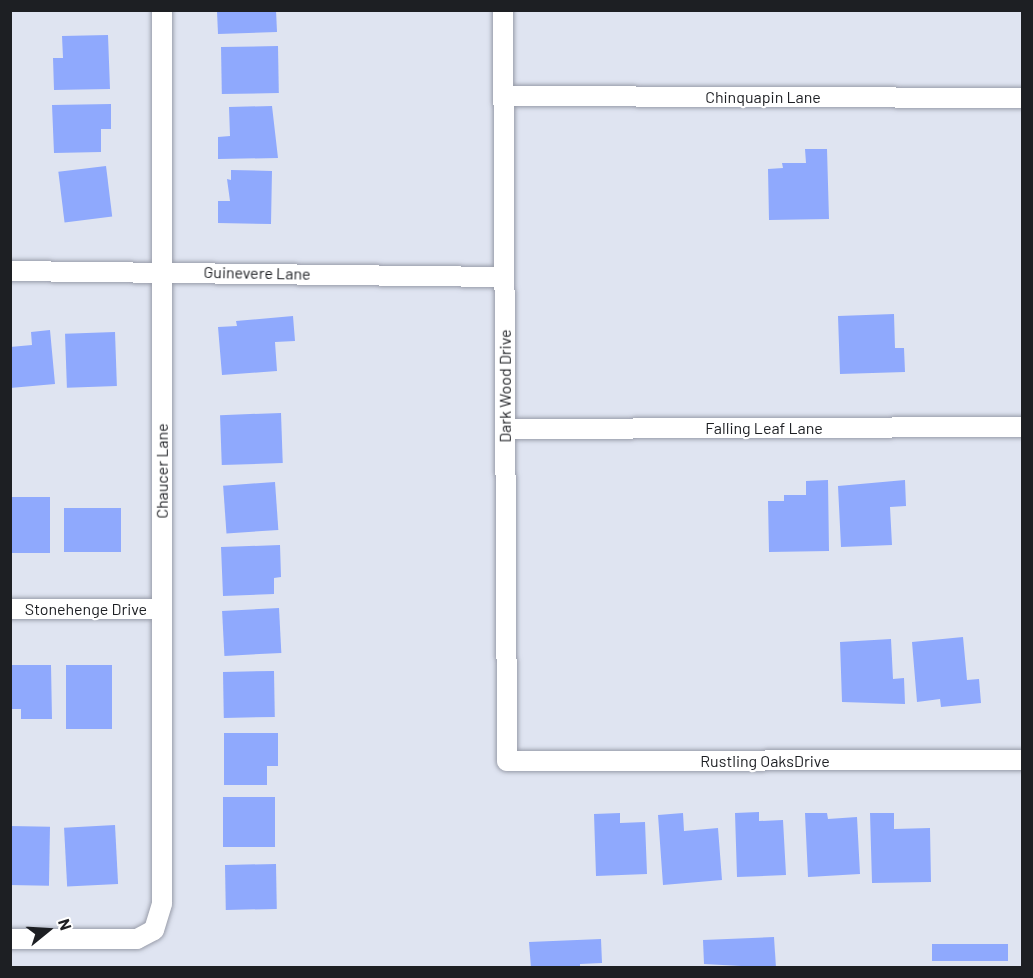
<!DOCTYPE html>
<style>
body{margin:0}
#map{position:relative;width:1033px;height:978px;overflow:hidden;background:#dfe4f1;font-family:Barlow,sans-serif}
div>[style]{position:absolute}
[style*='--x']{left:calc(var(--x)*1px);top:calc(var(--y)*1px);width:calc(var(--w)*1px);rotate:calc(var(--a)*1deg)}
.building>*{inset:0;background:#8fa9fd;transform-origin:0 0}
.roads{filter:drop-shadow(0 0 2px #989ca9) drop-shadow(0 0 2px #989ca9)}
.street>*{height:20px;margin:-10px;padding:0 10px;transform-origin:10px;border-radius:10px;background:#fff}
span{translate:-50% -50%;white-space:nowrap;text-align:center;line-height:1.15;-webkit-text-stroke:4.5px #fff;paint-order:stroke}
.street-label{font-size:16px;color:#1d1f23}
.frame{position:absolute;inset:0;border:12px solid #1d1f23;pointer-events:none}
.north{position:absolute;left:18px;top:900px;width:60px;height:60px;-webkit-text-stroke:4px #fff;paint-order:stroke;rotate:72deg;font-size:16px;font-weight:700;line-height:24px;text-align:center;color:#1d1f23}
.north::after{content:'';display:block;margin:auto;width:21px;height:27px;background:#1d1f23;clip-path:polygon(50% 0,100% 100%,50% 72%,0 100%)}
</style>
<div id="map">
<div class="building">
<div style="clip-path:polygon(233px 10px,276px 10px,277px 32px,218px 34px,217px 11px)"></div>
<div style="clip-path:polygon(108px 35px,110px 89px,54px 90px,53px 58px,63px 58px,62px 36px)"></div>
<div style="left:278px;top:46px;width:47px;height:57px;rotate:89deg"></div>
<div style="clip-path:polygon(111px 104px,111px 129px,101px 129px,101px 152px,54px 153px,52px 105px)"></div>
<div style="clip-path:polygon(272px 106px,278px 158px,218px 159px,218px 137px,230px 136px,229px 107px)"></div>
<div style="clip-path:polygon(805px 149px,827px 149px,829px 219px,769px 220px,768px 169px,783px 168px,782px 163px,806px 163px)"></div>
<div style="left:106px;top:166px;width:51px;height:48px;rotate:83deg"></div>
<div style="clip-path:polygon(231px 170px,272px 171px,271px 224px,218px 223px,218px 201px,230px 201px,227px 179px,231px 180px)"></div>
<div style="clip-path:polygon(894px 314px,895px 348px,904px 348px,905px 372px,840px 374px,838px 316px)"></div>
<div style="clip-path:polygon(293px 316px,295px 341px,275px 342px,277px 371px,222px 375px,218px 327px,237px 326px,236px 321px)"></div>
<div style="clip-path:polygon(50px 330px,55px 384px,10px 388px,10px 347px,32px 345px,31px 332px)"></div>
<div style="left:115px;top:332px;width:54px;height:50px;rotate:88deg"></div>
<div style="left:281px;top:413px;width:50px;height:61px;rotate:88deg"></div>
<div style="clip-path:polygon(828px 480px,829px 551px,769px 552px,768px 501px,784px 501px,784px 495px,806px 495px,806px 481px)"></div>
<div style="clip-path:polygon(905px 480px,906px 506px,890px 507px,892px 545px,841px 547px,838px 486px)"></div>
<div style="left:275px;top:482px;width:48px;height:52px;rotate:86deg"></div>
<div style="left:10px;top:497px;width:40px;height:56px"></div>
<div style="left:64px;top:508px;width:57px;height:44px"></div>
<div style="clip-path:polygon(280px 545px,281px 577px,274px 578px,274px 594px,223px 596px,221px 547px)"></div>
<div style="left:279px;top:608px;width:45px;height:57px;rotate:87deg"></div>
<div style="clip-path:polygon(963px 637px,967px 680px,979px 679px,981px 703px,941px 707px,940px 699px,917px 702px,912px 642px)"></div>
<div style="clip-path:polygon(891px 639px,893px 679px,904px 678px,905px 704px,842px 702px,840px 642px)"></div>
<div style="clip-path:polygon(10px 665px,51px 665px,52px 719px,21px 719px,21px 709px,10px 709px)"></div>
<div style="left:66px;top:665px;width:46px;height:64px"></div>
<div style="left:274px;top:671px;width:46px;height:51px;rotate:89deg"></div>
<div style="clip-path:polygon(224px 733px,278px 733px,278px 766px,267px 766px,267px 785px,224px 785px)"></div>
<div style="left:223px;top:797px;width:52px;height:50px"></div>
<div style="clip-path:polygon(759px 812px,759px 821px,783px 820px,786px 875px,737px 877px,735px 813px)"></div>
<div style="clip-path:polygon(620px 813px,620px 823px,645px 822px,647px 874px,596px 876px,594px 814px)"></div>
<div style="clip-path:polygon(683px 813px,684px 831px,718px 828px,722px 880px,663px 885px,658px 815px)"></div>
<div style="clip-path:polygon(805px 813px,827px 813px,828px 819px,857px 817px,860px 874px,808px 877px)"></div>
<div style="clip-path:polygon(870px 813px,894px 813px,894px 829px,930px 828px,931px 882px,872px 883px)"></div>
<div style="left:115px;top:825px;width:59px;height:51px;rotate:87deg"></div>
<div style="left:10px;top:826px;width:40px;height:59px;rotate:1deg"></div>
<div style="left:276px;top:864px;width:45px;height:51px;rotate:89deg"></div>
<div style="clip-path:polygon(774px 937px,776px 968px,704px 964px,703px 940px)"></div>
<div style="clip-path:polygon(601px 939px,602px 963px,580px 964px,580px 968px,531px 968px,529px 942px)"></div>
<div style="left:932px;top:944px;width:76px;height:17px"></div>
</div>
<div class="roads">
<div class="street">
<div style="--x:503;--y:10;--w:751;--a:89.69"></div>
<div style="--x:507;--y:761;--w:515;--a:-0.11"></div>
<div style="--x:504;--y:96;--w:518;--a:0.22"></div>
<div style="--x:10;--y:271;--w:494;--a:0.7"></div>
<div style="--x:505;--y:429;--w:517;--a:-0.22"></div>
<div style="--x:10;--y:609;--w:152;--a:0"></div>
<div style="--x:10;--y:939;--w:127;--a:0"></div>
<div style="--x:137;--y:939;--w:19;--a:-28"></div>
<div style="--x:154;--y:930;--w:28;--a:-73"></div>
<div style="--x:162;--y:903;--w:893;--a:-90"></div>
</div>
</div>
<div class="street-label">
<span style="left:763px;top:97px">Chinquapin Lane</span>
<span style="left:257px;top:273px;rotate:1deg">Guinevere Lane</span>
<span style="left:505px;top:386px;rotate:-90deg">Dark Wood Drive</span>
<span style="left:764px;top:428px">Falling Leaf Lane</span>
<span style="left:162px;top:471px;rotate:-90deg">Chaucer Lane</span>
<span style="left:86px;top:609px">Stonehenge Drive</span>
<span style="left:765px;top:761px">Rustling OaksDrive</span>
</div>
<div class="frame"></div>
<div class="north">N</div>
</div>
